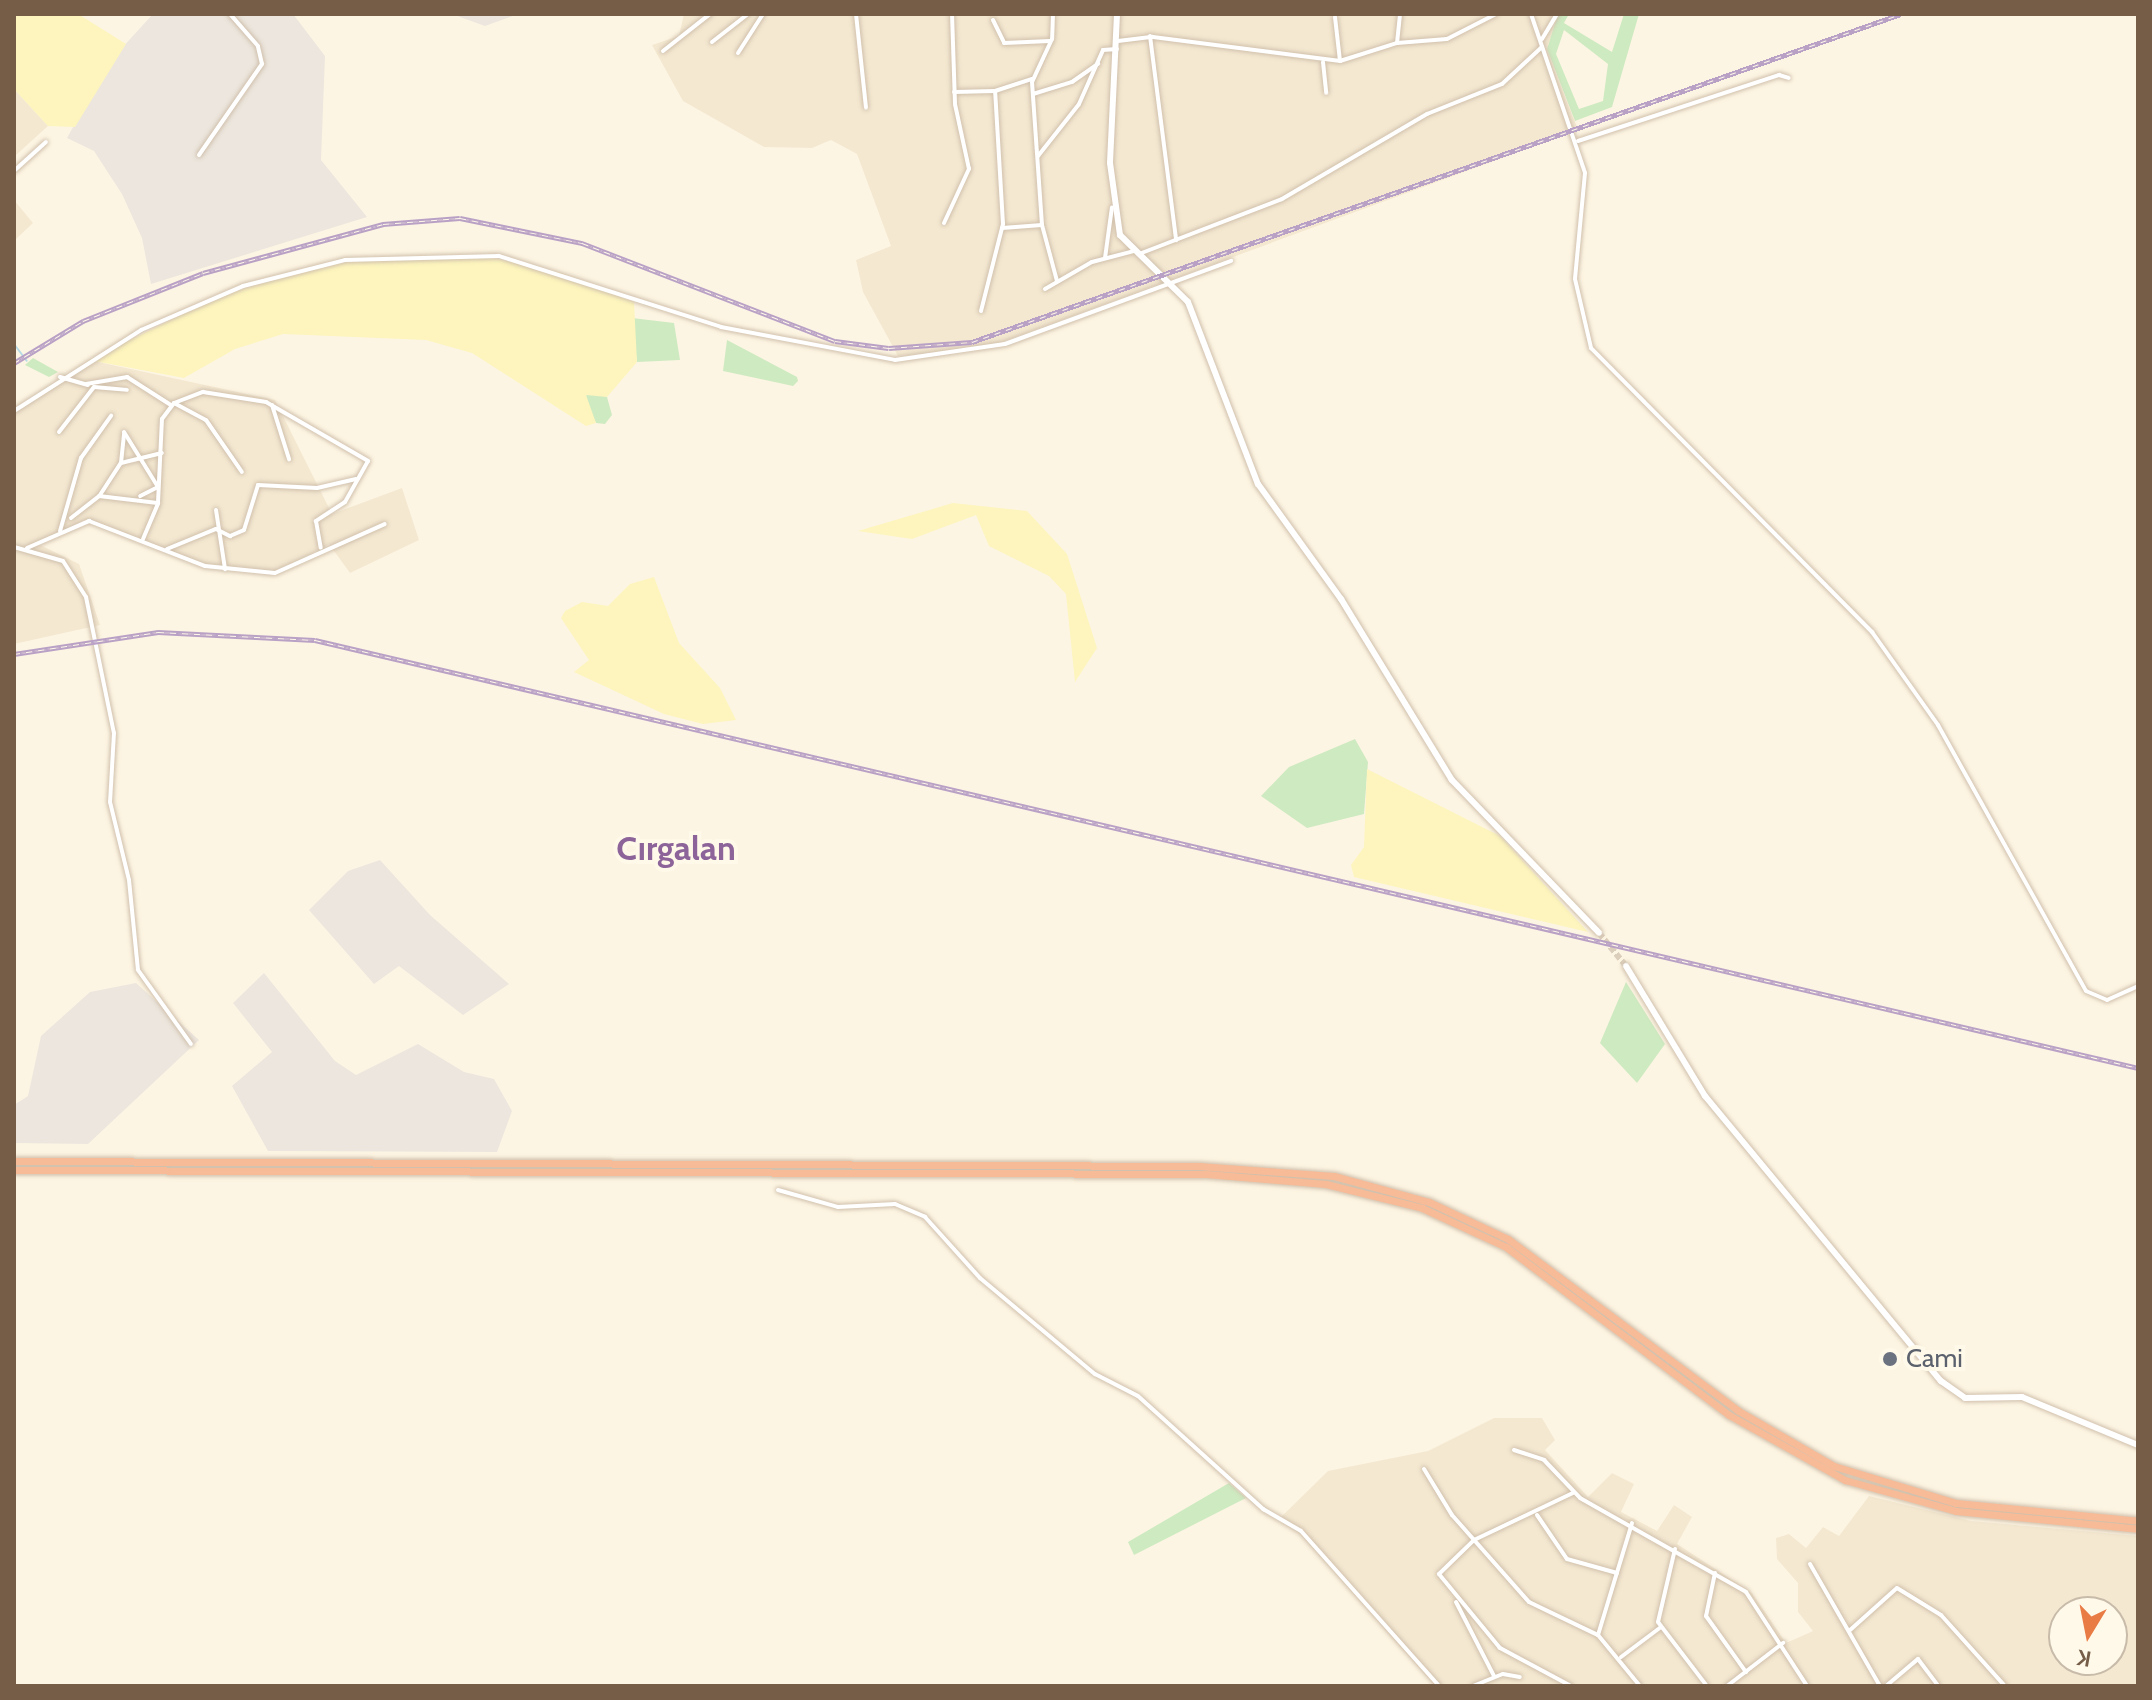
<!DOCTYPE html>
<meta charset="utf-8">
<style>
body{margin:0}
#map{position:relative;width:2152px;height:1700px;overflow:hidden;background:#fdf5e3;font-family:Cabin,sans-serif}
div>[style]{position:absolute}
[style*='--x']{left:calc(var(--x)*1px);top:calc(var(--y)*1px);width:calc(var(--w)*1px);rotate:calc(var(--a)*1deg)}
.residential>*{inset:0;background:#f4e8d1}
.industrial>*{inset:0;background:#ece6de}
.green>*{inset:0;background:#ceeac1}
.sand>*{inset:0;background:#fdf5bd}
.stream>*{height:2px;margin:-1px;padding:0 1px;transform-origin:1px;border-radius:1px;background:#b7dbe6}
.secondary-tunnel>*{height:6px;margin-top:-3px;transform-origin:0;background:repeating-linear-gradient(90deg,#dbcfbc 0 6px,transparent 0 9px)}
.roads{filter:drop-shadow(0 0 2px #d0c0ac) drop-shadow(0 0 2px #d0c0ac)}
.street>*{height:4px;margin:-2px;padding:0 2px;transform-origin:2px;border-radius:2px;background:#fff}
.secondary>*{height:6px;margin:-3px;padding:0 3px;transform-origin:3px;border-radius:3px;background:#fff}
.highway>*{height:7px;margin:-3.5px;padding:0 3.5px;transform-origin:3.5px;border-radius:3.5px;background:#f8bb98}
.rail>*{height:5px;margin-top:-2.5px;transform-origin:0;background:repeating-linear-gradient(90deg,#fff9e9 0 6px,#b9a1c6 0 12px);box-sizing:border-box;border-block:2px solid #b9a1c6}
.dots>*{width:22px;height:22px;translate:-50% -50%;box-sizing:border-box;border:4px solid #fff9e9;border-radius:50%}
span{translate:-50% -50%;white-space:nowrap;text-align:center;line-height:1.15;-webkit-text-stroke:8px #fff9e9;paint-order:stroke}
.worship-label{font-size:26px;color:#5b616d}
.left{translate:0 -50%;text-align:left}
.district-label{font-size:34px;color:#8c6499;font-weight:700}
.frame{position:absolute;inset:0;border:16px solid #755d48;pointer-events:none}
.north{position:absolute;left:2048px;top:1596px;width:80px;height:80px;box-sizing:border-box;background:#fff9e9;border:2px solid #c8bba9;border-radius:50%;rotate:190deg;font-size:22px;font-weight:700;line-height:32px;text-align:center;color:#755d48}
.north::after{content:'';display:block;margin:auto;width:28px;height:36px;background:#e97b45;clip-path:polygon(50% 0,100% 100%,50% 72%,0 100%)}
</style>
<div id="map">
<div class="residential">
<div style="clip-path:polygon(684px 14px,1558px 14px,1547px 49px,1578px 130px,983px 349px,898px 356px,863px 292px,856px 260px,891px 246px,857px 154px,831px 140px,812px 148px,764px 147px,683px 101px,652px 45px,679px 36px)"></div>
<div style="clip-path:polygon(14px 89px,48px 126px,14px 157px)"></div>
<div style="clip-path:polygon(14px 200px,33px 223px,14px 241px)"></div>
<div style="clip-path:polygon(89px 360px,275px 400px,332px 514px,402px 488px,419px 540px,350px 573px,329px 544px,272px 575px,200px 566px,88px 522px,36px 543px,79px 564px,100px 625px,14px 644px,14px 413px)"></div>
<div style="clip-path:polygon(evenodd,1494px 1418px,1542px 1418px,1555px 1440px,1545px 1450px,1588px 1497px,1612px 1473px,1634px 1484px,1621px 1512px,1657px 1531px,1674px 1505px,1692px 1517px,1677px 1544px,1752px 1593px,1786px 1643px,1813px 1631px,1798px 1612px,1798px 1583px,1777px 1559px,1776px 1538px,1789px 1534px,1806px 1548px,1823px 1527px,1839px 1536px,1869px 1496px,1971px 1521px,2138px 1536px,2138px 1686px,1435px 1686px,1301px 1535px,1278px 1520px,1328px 1471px,1428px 1451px,1494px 1418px,2064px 1612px,2112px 1612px,2112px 1660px,2064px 1660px,2064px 1612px)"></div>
</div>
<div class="industrial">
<div style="clip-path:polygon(153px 14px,293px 14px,325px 56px,321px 160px,367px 217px,151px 284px,142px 238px,122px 194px,94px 151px,67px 138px,109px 62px)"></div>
<div style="clip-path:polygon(452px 14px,518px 14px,485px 26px)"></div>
<div style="clip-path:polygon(380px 860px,430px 915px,509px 984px,463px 1015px,399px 966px,374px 984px,309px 910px,348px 871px)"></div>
<div style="clip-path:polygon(264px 973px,335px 1061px,356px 1075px,418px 1044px,464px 1072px,494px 1079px,512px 1111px,497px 1152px,268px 1151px,232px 1086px,272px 1052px,233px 1003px)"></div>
<div style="clip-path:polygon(136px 983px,199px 1040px,88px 1144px,14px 1143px,14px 1105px,28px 1096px,41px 1036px,90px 992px)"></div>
</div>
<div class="green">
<div style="clip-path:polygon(evenodd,1558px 14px,1569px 14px,1564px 23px,1612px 52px,1624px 14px,1639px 14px,1612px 107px,1575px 121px,1547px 49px,1558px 14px,1564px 30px,1608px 64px,1603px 101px,1579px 109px,1556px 54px,1564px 30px)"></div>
<div style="clip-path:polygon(632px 318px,674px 323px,680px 360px,637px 362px)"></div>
<div style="clip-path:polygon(727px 340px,797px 377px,798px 381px,793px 386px,723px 371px)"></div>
<div style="clip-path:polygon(33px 358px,58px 372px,49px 377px,25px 365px)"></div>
<div style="clip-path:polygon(593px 391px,607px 397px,612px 415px,605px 424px,596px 423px,584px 397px)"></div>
<div style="clip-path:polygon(1355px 739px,1368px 762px,1364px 814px,1307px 828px,1261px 796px,1289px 767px)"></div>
<div style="clip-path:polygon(1626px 982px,1665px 1044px,1637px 1083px,1600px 1043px)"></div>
<div style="clip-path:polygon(1229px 1483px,1246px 1498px,1134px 1555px,1128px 1542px)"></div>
</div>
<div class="sand">
<div style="clip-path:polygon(14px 14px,78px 14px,126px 44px,75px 127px,48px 126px,14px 89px)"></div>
<div style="clip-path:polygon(480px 255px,561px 273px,634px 302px,637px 362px,607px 397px,586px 395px,596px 423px,586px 426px,472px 353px,426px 340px,283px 334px,235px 349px,184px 378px,89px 360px,218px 297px,297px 272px,358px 260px)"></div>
<div style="clip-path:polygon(953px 503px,1027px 511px,1067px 554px,1097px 648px,1075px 682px,1066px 594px,1049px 576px,989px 546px,976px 515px,912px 539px,858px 531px)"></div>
<div style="clip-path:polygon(654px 577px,679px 643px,720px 688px,736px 720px,703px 724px,664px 714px,574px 672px,589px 660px,561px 618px,565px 611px,582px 602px,608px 606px,630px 584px)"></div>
<div style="clip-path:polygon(1367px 769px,1500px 836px,1588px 932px,1354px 877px,1351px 865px,1364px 847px)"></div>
</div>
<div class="stream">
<div style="--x:14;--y:344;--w:21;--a:53"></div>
</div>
<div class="secondary-tunnel">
<div style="--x:1599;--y:933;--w:43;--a:50.7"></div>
</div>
<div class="roads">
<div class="street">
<div style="--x:856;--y:14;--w:94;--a:83.9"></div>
<div style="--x:1053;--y:14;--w:25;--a:92"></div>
<div style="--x:1052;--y:39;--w:47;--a:114.9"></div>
<div style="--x:1032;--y:82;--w:143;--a:86"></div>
<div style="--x:1042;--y:225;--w:58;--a:75"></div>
<div style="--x:1531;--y:14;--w:168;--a:71.2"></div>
<div style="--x:1585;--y:173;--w:106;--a:95.4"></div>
<div style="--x:1575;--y:279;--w:71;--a:76.9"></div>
<div style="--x:1591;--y:348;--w:400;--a:45.3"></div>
<div style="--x:1872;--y:632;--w:114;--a:54.6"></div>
<div style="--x:1938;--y:725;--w:304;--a:60.9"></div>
<div style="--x:2086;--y:991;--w:23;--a:23"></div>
<div style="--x:2107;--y:1000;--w:34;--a:-24"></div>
<div style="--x:1335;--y:17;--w:44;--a:83.5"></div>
<div style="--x:993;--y:20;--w:25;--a:64"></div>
<div style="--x:1004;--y:43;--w:46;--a:-2.5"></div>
<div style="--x:1150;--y:36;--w:206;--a:82.7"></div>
<div style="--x:1542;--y:39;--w:29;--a:-59"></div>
<div style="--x:1118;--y:41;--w:35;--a:-7"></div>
<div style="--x:1153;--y:37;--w:189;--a:7.3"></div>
<div style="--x:1340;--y:61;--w:60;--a:-17.5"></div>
<div style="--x:1397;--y:43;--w:50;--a:-4.6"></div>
<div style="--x:1447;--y:39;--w:55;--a:-27"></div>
<div style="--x:712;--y:42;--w:46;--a:-37.9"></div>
<div style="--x:1397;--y:43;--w:29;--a:-84"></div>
<div style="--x:663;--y:51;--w:60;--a:-38.2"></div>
<div style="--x:738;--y:53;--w:46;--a:-57.3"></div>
<div style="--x:1323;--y:62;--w:31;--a:84"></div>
<div style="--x:954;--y:92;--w:41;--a:-1.4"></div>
<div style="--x:995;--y:91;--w:39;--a:-18"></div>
<div style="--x:1033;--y:94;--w:41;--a:-17.1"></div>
<div style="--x:1072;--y:82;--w:32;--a:-35"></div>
<div style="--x:1578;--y:141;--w:212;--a:-18.2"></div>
<div style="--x:1779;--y:75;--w:10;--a:17"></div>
<div style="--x:199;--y:155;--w:111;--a:-55.3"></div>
<div style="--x:262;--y:64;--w:18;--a:-103"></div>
<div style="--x:258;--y:46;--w:43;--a:-131.2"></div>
<div style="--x:1038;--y:156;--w:66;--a:-51.7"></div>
<div style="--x:1079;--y:104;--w:59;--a:-66"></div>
<div style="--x:1103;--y:50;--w:14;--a:-4"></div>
<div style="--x:14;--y:171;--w:43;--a:-42.2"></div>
<div style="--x:944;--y:223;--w:60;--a:-65.2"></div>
<div style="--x:969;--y:169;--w:66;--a:-102.2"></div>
<div style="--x:955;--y:104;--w:90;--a:-91.9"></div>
<div style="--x:1002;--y:228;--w:40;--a:-4.3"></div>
<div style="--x:1139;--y:254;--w:153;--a:-21"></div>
<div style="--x:1282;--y:199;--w:168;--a:-30.4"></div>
<div style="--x:1427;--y:114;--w:81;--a:-21.8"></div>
<div style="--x:1502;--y:84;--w:54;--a:-42.8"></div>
<div style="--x:1105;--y:258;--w:51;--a:-82.2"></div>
<div style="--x:1045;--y:289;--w:54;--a:-29.9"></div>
<div style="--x:1092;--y:262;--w:43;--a:-14.7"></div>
<div style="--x:981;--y:311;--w:90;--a:-75.8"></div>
<div style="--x:1003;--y:224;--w:133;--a:-93.4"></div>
<div style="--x:60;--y:377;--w:29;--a:16"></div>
<div style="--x:86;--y:384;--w:42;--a:-9.7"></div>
<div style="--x:127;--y:377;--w:52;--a:32.5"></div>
<div style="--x:174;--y:403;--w:36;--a:28"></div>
<div style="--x:206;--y:420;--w:63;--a:55.3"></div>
<div style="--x:272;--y:405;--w:57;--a:72.5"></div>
<div style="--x:14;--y:411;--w:151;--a:-32.5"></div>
<div style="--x:141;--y:330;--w:111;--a:-23.3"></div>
<div style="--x:243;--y:286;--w:105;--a:-14.3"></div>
<div style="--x:345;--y:260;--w:154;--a:-1.5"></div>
<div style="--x:499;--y:256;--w:233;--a:17.7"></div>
<div style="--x:721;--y:327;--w:177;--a:10.7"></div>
<div style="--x:895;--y:360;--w:111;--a:-8.3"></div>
<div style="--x:1005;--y:344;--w:241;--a:-20.2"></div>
<div style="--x:59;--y:432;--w:57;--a:-52.1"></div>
<div style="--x:94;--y:387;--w:33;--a:5"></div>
<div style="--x:124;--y:432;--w:65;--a:58.3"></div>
<div style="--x:158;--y:487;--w:20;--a:153"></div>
<div style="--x:121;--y:463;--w:30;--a:-84"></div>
<div style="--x:100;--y:495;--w:38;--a:-57"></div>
<div style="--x:121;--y:463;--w:42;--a:-13.7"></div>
<div style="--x:216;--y:510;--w:60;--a:81.3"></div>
<div style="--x:71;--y:518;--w:36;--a:-38"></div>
<div style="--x:99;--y:496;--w:59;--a:6.8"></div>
<div style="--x:216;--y:529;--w:16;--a:27"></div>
<div style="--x:230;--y:536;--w:15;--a:-23"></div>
<div style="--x:244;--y:530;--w:47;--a:-72.7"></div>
<div style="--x:258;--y:485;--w:59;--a:2.9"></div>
<div style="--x:317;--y:488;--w:40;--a:-13"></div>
<div style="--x:60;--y:531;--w:76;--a:-74"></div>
<div style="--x:81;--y:458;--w:52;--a:-54.5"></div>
<div style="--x:143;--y:539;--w:39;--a:-67"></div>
<div style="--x:158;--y:503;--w:84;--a:-87.3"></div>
<div style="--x:162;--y:419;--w:20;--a:-53"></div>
<div style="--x:174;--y:403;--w:31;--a:-21"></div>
<div style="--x:203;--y:392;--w:64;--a:9"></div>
<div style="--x:266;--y:402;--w:118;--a:30"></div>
<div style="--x:368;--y:461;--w:47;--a:119.3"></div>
<div style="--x:345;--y:502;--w:35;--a:147"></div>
<div style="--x:316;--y:521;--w:27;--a:80"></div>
<div style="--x:14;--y:547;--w:51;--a:15.9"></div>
<div style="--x:63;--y:561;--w:43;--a:57.4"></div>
<div style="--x:86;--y:597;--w:139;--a:78.4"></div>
<div style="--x:114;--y:733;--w:69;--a:93.3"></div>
<div style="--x:110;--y:802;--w:80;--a:76.3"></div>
<div style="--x:129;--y:880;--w:90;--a:84.3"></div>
<div style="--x:138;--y:970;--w:91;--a:54.4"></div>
<div style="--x:27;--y:548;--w:68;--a:-23.5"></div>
<div style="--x:89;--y:521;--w:124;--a:21.2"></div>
<div style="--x:205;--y:566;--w:70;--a:5.7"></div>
<div style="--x:275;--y:573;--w:120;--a:-24"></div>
<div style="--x:167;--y:549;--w:53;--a:-22.2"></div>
<div style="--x:778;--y:1190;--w:62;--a:15.8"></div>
<div style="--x:838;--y:1207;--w:57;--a:-3"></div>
<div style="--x:895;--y:1204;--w:33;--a:23"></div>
<div style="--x:925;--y:1217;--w:82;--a:48"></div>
<div style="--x:980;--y:1278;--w:150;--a:39.9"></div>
<div style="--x:1095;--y:1374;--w:48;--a:27.1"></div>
<div style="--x:1138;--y:1396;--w:169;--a:42.1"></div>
<div style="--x:1263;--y:1509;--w:44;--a:30.1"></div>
<div style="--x:1301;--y:1531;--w:208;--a:48.3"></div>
<div style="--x:1514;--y:1450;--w:32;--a:18"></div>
<div style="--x:1544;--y:1460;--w:52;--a:46.5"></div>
<div style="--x:1580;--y:1498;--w:191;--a:29.5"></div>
<div style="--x:1746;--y:1592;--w:112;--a:57"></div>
<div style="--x:1424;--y:1469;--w:54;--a:58.7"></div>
<div style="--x:1452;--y:1515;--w:116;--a:48.5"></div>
<div style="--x:1529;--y:1602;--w:76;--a:25.6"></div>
<div style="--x:1598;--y:1635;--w:66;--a:50.5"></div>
<div style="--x:1537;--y:1515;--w:53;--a:55.7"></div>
<div style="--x:1567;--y:1559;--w:52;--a:15.6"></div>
<div style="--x:1675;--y:1549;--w:75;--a:103.1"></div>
<div style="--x:1658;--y:1622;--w:81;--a:52.6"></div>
<div style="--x:1810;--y:1564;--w:141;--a:60.2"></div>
<div style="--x:1715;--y:1573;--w:44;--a:101.8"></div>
<div style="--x:1706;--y:1616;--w:69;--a:54.5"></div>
<div style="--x:1456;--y:1602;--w:83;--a:62.8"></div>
<div style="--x:1849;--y:1631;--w:64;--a:-41.9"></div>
<div style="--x:1897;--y:1588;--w:52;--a:31.5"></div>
<div style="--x:1941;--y:1615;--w:96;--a:48"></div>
<div style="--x:1598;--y:1635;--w:117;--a:-73.1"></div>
<div style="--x:1621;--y:1657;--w:50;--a:-36.9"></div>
<div style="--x:1473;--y:1686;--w:32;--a:-22"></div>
<div style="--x:1503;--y:1674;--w:17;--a:10"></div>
<div style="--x:1571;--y:1686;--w:81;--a:-151.8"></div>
<div style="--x:1500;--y:1648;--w:96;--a:-129.5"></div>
<div style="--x:1439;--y:1574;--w:49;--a:-44.2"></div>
<div style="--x:1474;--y:1540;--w:110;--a:-25.4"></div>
<div style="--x:1727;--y:1686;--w:71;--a:-37.5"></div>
<div style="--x:1886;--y:1686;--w:42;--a:-40.2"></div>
<div style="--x:1918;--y:1659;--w:34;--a:53"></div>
</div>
<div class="secondary">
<div style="--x:1117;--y:14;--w:149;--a:92.7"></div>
<div style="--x:1110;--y:163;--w:73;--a:82.1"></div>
<div style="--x:1120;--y:235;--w:95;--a:44.6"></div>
<div style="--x:1188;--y:302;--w:195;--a:69"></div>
<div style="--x:1258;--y:484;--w:142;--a:54.2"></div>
<div style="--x:1341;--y:599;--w:212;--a:58.5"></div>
<div style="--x:1452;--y:780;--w:212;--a:46.1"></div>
<div style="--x:1626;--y:966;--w:152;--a:58.7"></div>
<div style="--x:1705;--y:1096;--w:370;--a:50.4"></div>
<div style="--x:1941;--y:1381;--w:29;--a:35"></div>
<div style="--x:1965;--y:1398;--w:57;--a:-1"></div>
<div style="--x:2022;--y:1397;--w:126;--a:22.5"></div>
</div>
<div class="highway">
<div style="--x:14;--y:1161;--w:1185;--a:0.24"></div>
<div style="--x:1199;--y:1166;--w:135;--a:4.2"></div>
<div style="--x:1334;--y:1176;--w:98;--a:15.3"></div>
<div style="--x:1429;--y:1202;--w:87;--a:25.1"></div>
<div style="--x:1508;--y:1239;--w:286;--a:36.7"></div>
<div style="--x:1737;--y:1410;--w:112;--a:30"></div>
<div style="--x:1834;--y:1466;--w:127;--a:16.9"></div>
<div style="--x:1956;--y:1503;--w:183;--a:5.6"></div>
<div style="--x:14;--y:1170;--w:1192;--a:0.19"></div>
<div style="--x:1206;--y:1174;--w:120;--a:4.8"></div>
<div style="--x:1326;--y:1184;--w:99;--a:14"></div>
<div style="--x:1422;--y:1208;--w:93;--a:24.9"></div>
<div style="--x:1506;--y:1247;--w:279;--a:37"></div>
<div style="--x:1729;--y:1415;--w:133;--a:29.3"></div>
<div style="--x:1845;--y:1480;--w:115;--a:15.6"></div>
<div style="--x:1956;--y:1511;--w:183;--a:5.6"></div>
</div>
</div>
<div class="rail">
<div style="--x:14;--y:363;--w:81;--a:-31.3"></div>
<div style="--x:83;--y:321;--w:129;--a:-21.8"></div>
<div style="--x:203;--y:273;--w:187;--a:-15.2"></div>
<div style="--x:383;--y:224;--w:77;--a:-4.5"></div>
<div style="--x:460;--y:218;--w:125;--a:11.6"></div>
<div style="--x:582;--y:243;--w:271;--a:21.2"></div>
<div style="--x:835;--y:341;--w:54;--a:7.4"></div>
<div style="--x:889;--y:348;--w:83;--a:-4.1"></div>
<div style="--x:972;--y:342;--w:985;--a:-19.45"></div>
<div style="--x:14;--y:654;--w:146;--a:-8.7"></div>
<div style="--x:158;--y:632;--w:157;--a:2.9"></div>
<div style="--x:315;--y:640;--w:1873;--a:13.21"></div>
</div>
<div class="dots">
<div style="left:1890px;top:1359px;background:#6b7280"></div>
</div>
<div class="worship-label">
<span class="left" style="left:1906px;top:1359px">Cami</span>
</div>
<div class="district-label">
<span style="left:676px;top:849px">Cırgalan</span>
</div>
<div class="frame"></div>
<div class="north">K</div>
</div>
